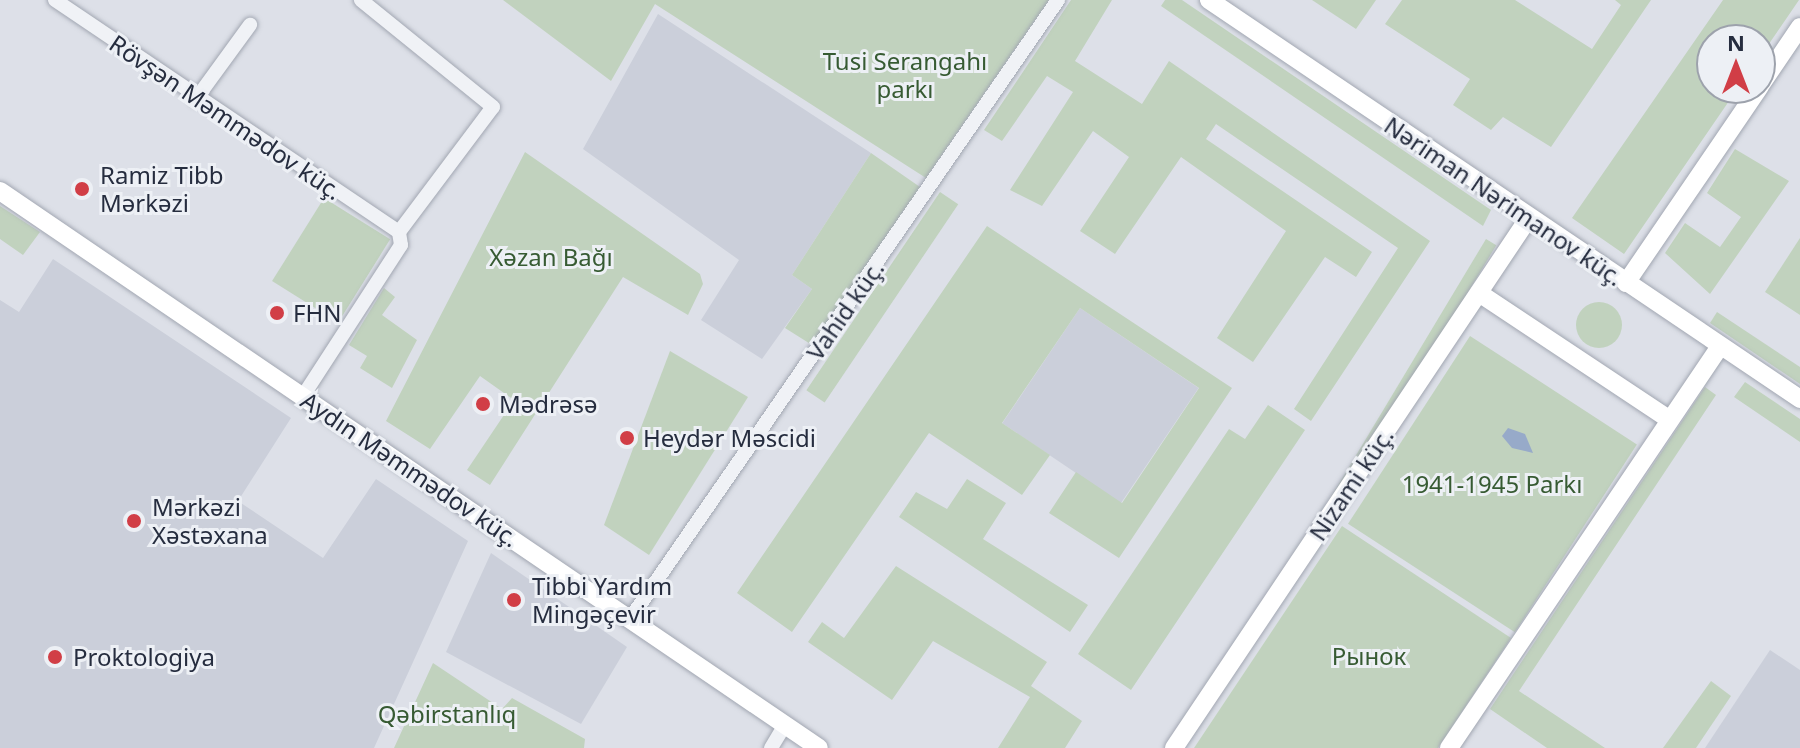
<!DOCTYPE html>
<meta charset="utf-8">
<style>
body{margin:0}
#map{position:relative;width:1800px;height:748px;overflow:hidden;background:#dde0e8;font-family:"Noto Sans",sans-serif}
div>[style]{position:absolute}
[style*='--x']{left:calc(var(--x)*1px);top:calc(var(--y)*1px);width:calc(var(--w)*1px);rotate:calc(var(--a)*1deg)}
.built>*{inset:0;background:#cbcfda;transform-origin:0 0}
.green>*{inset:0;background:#c1d2be;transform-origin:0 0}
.round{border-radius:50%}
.water>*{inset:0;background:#97aac9}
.roads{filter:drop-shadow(0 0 2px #a2a7b2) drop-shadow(0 0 2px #a2a7b2)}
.street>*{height:14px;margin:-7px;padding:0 7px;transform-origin:7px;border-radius:7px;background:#f0f2f6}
.secondary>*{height:18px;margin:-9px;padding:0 9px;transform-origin:9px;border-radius:9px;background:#fff}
.dots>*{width:22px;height:22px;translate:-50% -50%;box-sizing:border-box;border:4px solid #edf0f5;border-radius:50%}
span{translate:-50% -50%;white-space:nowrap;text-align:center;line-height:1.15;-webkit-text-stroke:6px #edf0f5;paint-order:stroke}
.park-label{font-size:24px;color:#375b33}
.street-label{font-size:24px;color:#262d3f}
.poi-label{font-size:24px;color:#262d3f}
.left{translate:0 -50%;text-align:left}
.north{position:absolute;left:1696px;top:24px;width:80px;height:80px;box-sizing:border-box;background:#edf0f5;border:2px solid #9da2ac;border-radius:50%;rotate:0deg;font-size:22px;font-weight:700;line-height:32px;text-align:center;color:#262d3f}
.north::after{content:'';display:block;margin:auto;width:28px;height:36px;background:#d13e46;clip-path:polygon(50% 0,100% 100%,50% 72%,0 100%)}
</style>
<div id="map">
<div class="built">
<div style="clip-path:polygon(658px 14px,871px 153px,792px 275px,812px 289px,762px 359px,701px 320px,739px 260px,583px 149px)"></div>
<div style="clip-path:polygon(53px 259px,291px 418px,238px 501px,323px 558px,376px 479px,468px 541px,374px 748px,0 748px,0 300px,19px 312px)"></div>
<div style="left:1080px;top:308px;width:143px;height:139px;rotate:34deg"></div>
<div style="clip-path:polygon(491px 553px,627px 647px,581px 724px,446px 652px)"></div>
<div style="clip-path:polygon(1770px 650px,1800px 670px,1800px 748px,1705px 748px)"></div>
</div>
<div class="green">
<div style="clip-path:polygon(503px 0,1049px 0,926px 178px,655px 4px,611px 81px)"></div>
<div style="clip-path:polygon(1071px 0,1112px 0,1075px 61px,1142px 104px,1169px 61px,1430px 241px,1311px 421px,1294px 409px,1398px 248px,1216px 124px,1206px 139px,1372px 252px,1356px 277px,1325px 257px,1253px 362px,1217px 338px,1286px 231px,1181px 157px,1115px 254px,1080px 231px,1129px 157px,1093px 131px,1042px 206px,1010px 190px,1073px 92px,1047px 76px,1002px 141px,984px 130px)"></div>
<div style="clip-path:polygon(1165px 0,1182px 0,1491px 210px,1483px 226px,1161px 6px)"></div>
<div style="clip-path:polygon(1312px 0,1376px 0,1356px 29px)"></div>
<div style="clip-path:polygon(1402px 0,1515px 0,1592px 49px,1621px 5px,1615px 0,1651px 0,1551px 147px,1503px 117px,1491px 130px,1453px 105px,1470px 79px,1385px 24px)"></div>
<div style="clip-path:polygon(1723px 0,1799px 0,1760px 57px,1760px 40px,1712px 40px,1712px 88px,1738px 88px,1624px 254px,1572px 218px)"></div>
<div style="clip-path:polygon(1735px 149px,1789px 181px,1710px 294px,1665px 253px,1685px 223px,1720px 247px,1741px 217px,1707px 193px)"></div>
<div style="clip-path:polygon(525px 152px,700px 274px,703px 284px,688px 315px,623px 277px,490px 485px,467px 470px,514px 400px,480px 376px,430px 449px,386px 421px)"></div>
<div style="clip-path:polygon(871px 153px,920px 187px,812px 345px,785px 328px,812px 289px,792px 275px)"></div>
<div style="left:940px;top:192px;width:22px;height:239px;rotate:34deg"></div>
<div style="left:324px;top:198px;width:78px;height:98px;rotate:32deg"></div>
<div style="clip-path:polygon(0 206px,40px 232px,23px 255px,0 239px)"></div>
<div style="clip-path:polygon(987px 226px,1232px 388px,1119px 558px,1049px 513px,1076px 472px,1122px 503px,1199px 388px,1080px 308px,1002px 423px,1050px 455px,1022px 495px,929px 433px,792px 632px,737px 593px)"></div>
<div style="clip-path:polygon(1800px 238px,1800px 315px,1765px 292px)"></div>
<div style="left:1486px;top:239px;width:12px;height:321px;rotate:31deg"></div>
<div style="clip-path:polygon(384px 288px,395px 297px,382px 315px,417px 340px,392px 388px,360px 368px,367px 356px,349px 345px)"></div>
<div class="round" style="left:1576px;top:302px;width:46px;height:46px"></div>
<div style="clip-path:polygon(1717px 312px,1800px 367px,1800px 384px,1710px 323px)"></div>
<div style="left:1470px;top:336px;width:199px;height:224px;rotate:33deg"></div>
<div style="clip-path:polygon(670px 351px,748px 397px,649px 555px,604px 525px)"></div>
<div style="clip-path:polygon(1745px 382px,1800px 419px,1800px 442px,1734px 397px)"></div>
<div style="clip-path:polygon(1705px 387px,1716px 395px,1519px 691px,1605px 748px,1547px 748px,1490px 709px)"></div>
<div style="clip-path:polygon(1268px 405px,1305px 430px,1131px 690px,1078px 654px,1229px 429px,1245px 439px)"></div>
<div style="clip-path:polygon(967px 479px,1006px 503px,983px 539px,1088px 605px,1070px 632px,899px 517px,916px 492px,947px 509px)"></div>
<div style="clip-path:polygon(1342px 526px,1511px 638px,1438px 748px,1194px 748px)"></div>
<div style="clip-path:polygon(896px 566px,1047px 662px,1031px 686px,1082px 721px,1065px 748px,998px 748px,1030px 697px,933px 641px,892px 700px,808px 642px,822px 622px,844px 638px)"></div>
<div style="clip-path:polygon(433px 663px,502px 709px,512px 698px,585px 739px,584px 748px,394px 748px)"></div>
<div style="clip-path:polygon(1711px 681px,1731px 696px,1696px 748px,1663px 748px)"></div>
</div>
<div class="water">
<div style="clip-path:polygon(1508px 428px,1525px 434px,1533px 453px,1512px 448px,1502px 436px)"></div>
</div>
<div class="roads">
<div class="street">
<div style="--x:55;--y:0;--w:415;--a:34"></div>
<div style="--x:196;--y:99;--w:92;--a:-53.9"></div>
<div style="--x:303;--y:396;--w:180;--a:-57"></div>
<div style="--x:401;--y:245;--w:13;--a:-99"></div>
<div style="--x:399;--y:232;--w:156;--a:-53.1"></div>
<div style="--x:493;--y:107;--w:170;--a:-141"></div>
<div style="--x:630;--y:619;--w:753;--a:-55.34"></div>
<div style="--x:771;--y:748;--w:27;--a:-59"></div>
</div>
<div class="secondary">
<div style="--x:1209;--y:0;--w:713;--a:34.02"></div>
<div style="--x:1760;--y:86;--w:71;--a:-55.9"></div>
<div style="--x:0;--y:191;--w:990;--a:34.22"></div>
<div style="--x:1626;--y:283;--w:236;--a:-55.7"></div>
<div style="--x:1479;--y:293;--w:229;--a:33.6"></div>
<div style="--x:1174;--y:748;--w:637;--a:-56.21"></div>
<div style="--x:1449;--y:748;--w:485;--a:-56"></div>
</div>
</div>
<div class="dots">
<div style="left:82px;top:189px;background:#d13e46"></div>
<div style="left:277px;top:313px;background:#d13e46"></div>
<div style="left:483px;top:404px;background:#d13e46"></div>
<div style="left:627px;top:438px;background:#d13e46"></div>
<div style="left:134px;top:521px;background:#d13e46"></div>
<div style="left:514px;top:600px;background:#d13e46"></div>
<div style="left:55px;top:657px;background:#d13e46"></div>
</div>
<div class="park-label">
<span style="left:905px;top:75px">Tusi Serangahı<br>parkı</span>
<span style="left:551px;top:257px">Xəzan Bağı</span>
<span style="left:1492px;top:484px">1941-1945 Parkı</span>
<span style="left:1369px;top:656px">Рынок</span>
<span style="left:447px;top:714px">Qəbirstanlıq</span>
</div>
<div class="street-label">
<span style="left:226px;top:117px;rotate:34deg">Rövşən Məmmədov küç.</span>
<span style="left:1504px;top:201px;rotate:34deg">Nəriman Nərimanov küç.</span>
<span style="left:845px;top:310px;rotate:-55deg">Vahid küç.</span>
<span style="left:410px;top:469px;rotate:34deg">Aydın Məmmədov küç.</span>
<span style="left:1351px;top:484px;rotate:-56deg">Nizami küç.</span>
</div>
<div class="poi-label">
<span class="left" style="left:100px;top:189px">Ramiz Tibb<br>Mərkəzi</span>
<span class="left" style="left:293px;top:313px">FHN</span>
<span class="left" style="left:499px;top:404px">Mədrəsə</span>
<span class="left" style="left:643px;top:438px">Heydər Məscidi</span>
<span class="left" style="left:152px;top:521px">Mərkəzi<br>Xəstəxana</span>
<span class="left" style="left:532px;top:600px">Tibbi Yardım<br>Mingəçevir</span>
<span class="left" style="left:73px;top:657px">Proktologiya</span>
</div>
<div class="north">N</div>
</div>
